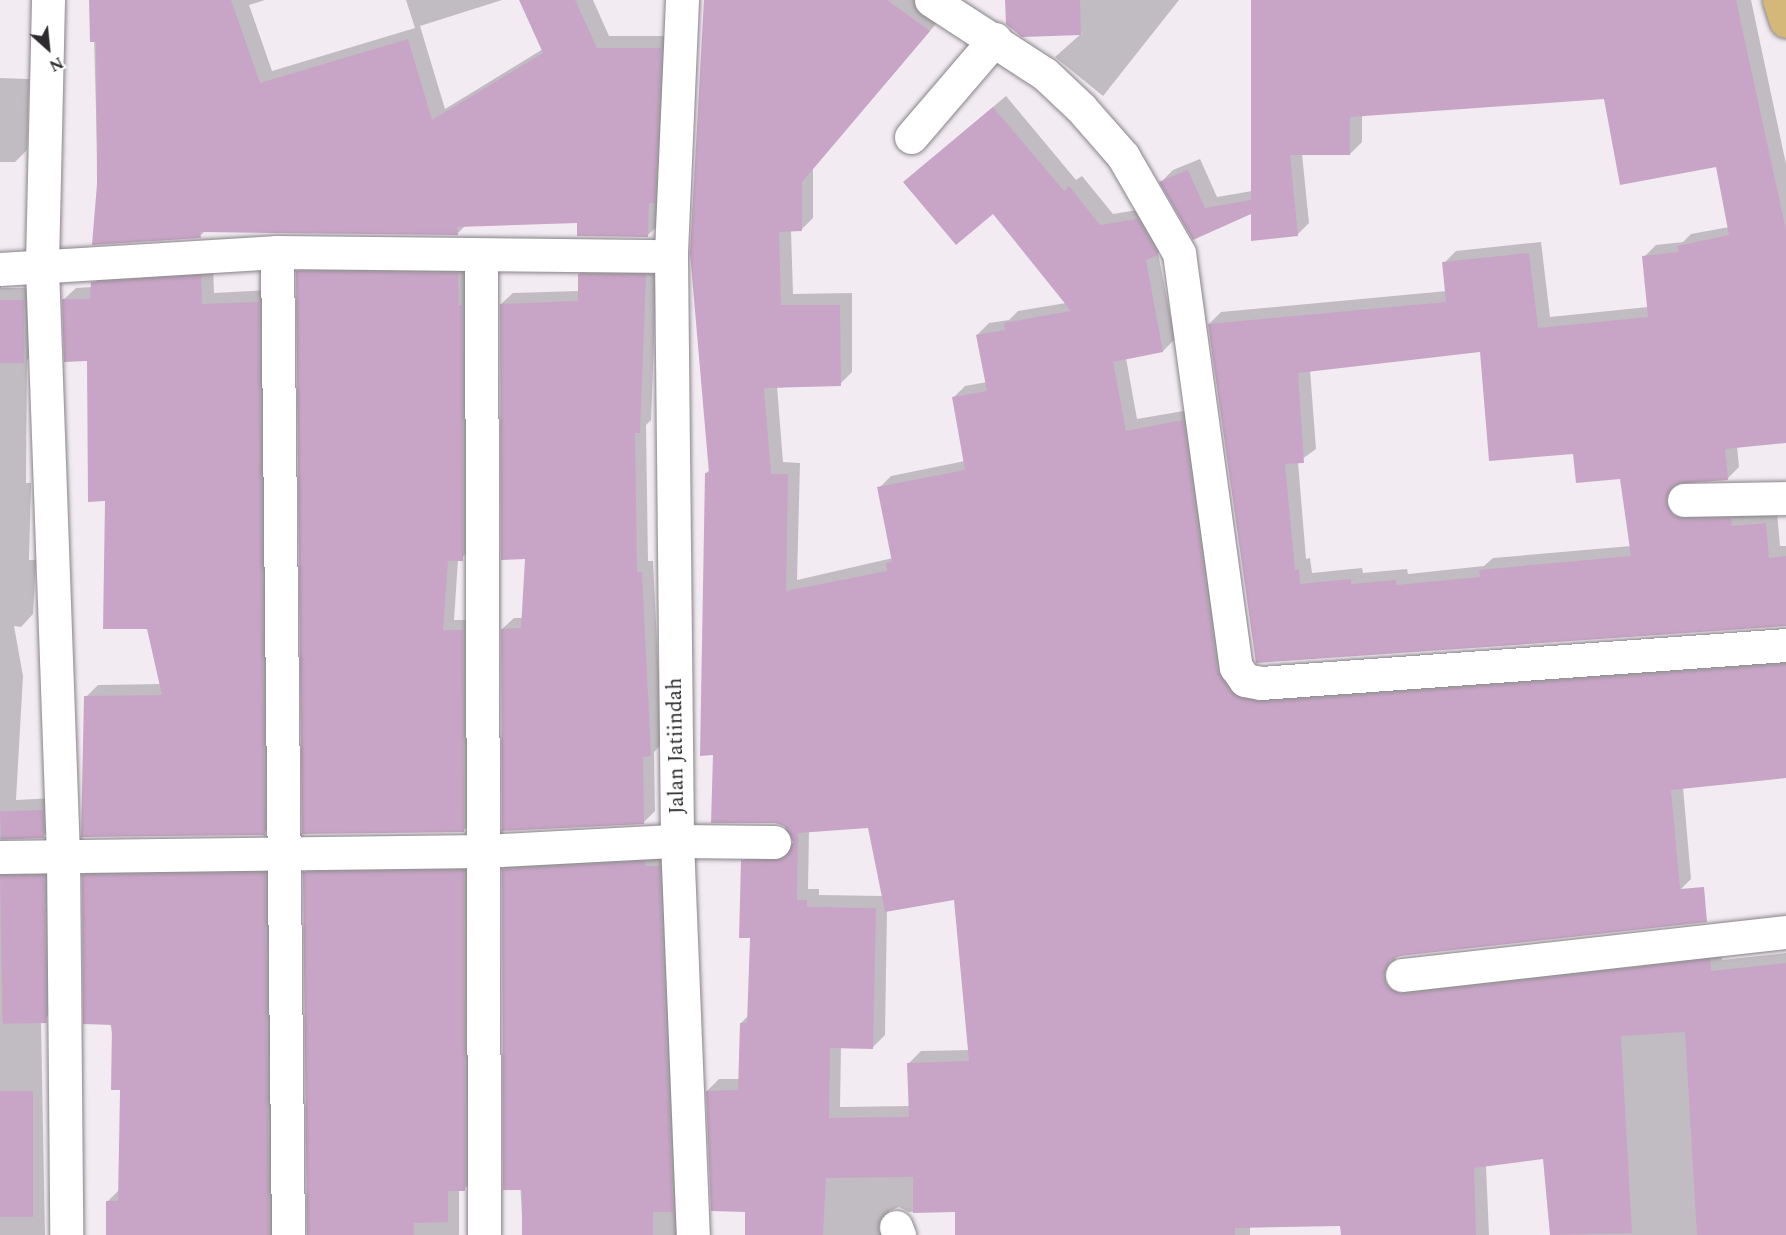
<!DOCTYPE html>
<style>
body{margin:0}
#map{position:relative;width:1786px;height:1235px;overflow:hidden;background:#f2ecf2;font-family:Spectral,serif}
div>[style]{position:absolute}
[style*='--x']{left:calc(var(--x)*1px);top:calc(var(--y)*1px);width:calc(var(--w)*1px);rotate:calc(var(--a)*1deg)}
.shadow>*{inset:0;background:#0003}
.building>*{inset:0;background:#c8a5c6;transform-origin:0 0}
.roads{filter:drop-shadow(0 0 2px #888388) drop-shadow(0 0 2px #888388)}
.street>*{height:33px;margin:-16.5px;padding:0 16.5px;transform-origin:16.5px;border-radius:16.5px;background:#fff}
.primary>*{height:33px;margin:-16.5px;padding:0 16.5px;transform-origin:16.5px;border-radius:16.5px;background:#d3b879}
span{translate:-50% -50%;white-space:nowrap;text-align:center;line-height:1.15;-webkit-text-stroke:6px #fff;paint-order:stroke}
.street-label{font-size:21px;color:#2d2b2d}
.north{position:absolute;left:18px;top:18px;width:60px;height:60px;-webkit-text-stroke:4px #fff;paint-order:stroke;rotate:153deg;font-size:16px;font-weight:700;line-height:24px;text-align:center;color:#2d2b2d}
.north::after{content:'';display:block;margin:auto;width:21px;height:27px;background:#2d2b2d;clip-path:polygon(50% 0,100% 100%,50% 72%,0 100%)}
</style>
<div id="map">
<div class="shadow">
<div style="clip-path:polygon(93px 0,265px 0,249px 5px,272px 71px,415px 28px,406px 0,502px 0,420px 26px,445px 109px,543px 49px,521px 0,593px 0,609px 36px,673px 36px,660px 223px,647px 236px,579px 222px,466px 225px,457px 234px,205px 231px,200px 236px,98px 184px)"></div>
<div style="clip-path:polygon(evenodd,705px 0,931px 0,946px 12px,813px 169px,813px 218px,801px 230px,791px 230px,793px 294px,852px 293px,852px 372px,840px 384px,777px 386px,783px 462px,800px 463px,797px 580px,893px 558px,879px 488px,891px 476px,965px 461px,953px 398px,965px 386px,987px 382px,977px 335px,989px 323px,1009px 320px,1018px 311px,1066px 303px,994px 212px,917px 171px,1006px 96px,1076px 180px,1082px 176px,1113px 214px,1150px 208px,1169px 242px,1158px 253px,1175px 339px,1163px 351px,1126px 358px,1137px 419px,1195px 409px,1242px 679px,1786px 653px,1786px 777px,1683px 787px,1691px 879px,1679px 891px,1396px 957px,1398px 974px,1721px 948px,1722px 960px,1786px 953px,1786px 1235px,1552px 1235px,1545px 1158px,1486px 1165px,1489px 1235px,1342px 1235px,1341px 1225px,1250px 1226px,1250px 1235px,957px 1235px,956px 1211px,909px 1212px,899px 1207px,889px 1211px,889px 1235px,746px 1235px,747px 1211px,707px 1091px,719px 1079px,740px 1079px,741px 1023px,749px 1015px,751px 936px,743px 861px,755px 849px,791px 847px,794px 842px,785px 825px,715px 754px,706px 473px,711px 469px,705px 0,869px 826px,883px 896px,819px 895px,819px 889px,808px 889px,809px 831px,869px 826px,705px 0,955px 898px,970px 1050px,921px 1051px,909px 1063px,910px 1106px,840px 1107px,841px 1046px,873px 1047px,885px 1035px,887px 910px,955px 898px)"></div>
<div style="clip-path:polygon(1007px 0,1179px 0,1103px 96px,1055px 57px,1082px 33px,1022px 35px)"></div>
<div style="clip-path:polygon(evenodd,1253px 0,1751px 0,1786px 164px,1786px 441px,1737px 446px,1739px 467px,1727px 479px,1679px 482px,1679px 497px,1777px 512px,1780px 546px,1786px 546px,1786px 625px,1257px 661px,1209px 324px,1221px 312px,1447px 291px,1444px 263px,1456px 251px,1541px 242px,1550px 317px,1648px 307px,1644px 257px,1656px 245px,1683px 242px,1691px 234px,1729px 227px,1717px 166px,1605px 97px,1362px 115px,1362px 142px,1350px 154px,1302px 154px,1309px 223px,1297px 235px,1252px 212px,1194px 238px,1161px 182px,1173px 170px,1200px 159px,1217px 197px,1252px 191px,1253px 0,1481px 351px,1575px 453px,1621px 477px,1631px 546px,1493px 558px,1484px 566px,1408px 574px,1407px 569px,1363px 573px,1362px 568px,1312px 573px,1310px 558px,1306px 559px,1298px 462px,1316px 449px,1310px 370px,1481px 351px)"></div>
<div style="clip-path:polygon(0 78px,29px 79px,27px 150px,15px 162px,0 162px)"></div>
<div style="clip-path:polygon(308px 261px,468px 262px,473px 549px,458px 560px,454px 620px,474px 620px,474px 820px,463px 831px,297px 272px)"></div>
<div style="clip-path:polygon(591px 263px,657px 264px,651px 420px,646px 425px,648px 561px,653px 561px,662px 744px,654px 752px,655px 811px,644px 822px,502px 629px,514px 618px,523px 618px,527px 557px,501px 304px,513px 293px,579px 291px,579px 274px)"></div>
<div style="clip-path:polygon(213px 264px,214px 293px,270px 290px,276px 821px,264px 833px,86px 697px,98px 685px,161px 684px,149px 627px,106px 500px,88px 360px,63px 300px,76px 288px,92px 287px,104px 271px)"></div>
<div style="clip-path:polygon(0 270px,1px 288px,36px 288px,38px 349px,27px 360px,26px 483px,31px 483px,29px 560px,36px 560px,33px 614px,21px 627px,14px 626px,23px 676px,16px 800px,54px 798px,55px 824px,43px 836px,0 839px)"></div>
<div style="clip-path:polygon(671px 854px,684px 1235px,523px 1235px,503px 869px,515px 857px)"></div>
<div style="clip-path:polygon(0 856px,56px 864px,57px 1009px,41px 1021px,45px 1235px,0 1235px)"></div>
<div style="clip-path:polygon(476px 859px,477px 1177px,464px 1189px,459px 1189px,459px 1235px,308px 1235px,304px 873px,316px 861px)"></div>
<div style="clip-path:polygon(277px 861px,288px 1235px,107px 1235px,108px 1201px,120px 1189px,122px 1088px,83px 875px,95px 863px)"></div>
</div>
<div class="building">
<div style="clip-path:polygon(89px 0,231px 0,260px 83px,408px 39px,432px 120px,543px 53px,519px 0,575px 0,597px 48px,661px 48px,655px 203px,649px 203px,648px 237px,577px 236px,577px 223px,457px 227px,458px 235px,200px 232px,201px 238px,92px 245px,97px 184px,96px 42px,90px 42px)"></div>
<div style="clip-path:polygon(evenodd,704px 0,887px 0,930px 31px,802px 182px,802px 231px,779px 232px,781px 305px,840px 305px,841px 386px,764px 388px,771px 474px,788px 474px,786px 591px,887px 571px,886px 563px,892px 562px,877px 487px,965px 470px,952px 397px,987px 391px,976px 335px,1005px 330px,1004px 323px,1071px 311px,993px 214px,956px 245px,903px 182px,993px 107px,1064px 191px,1069px 186px,1100px 225px,1138px 219px,1158px 255px,1146px 260px,1163px 352px,1113px 362px,1126px 431px,1183px 420px,1217px 670px,1230px 691px,1242px 698px,1262px 702px,1786px 664px,1786px 778px,1671px 790px,1680px 889px,1704px 887px,1707px 922px,1400px 956px,1390px 960px,1383px 976px,1387px 987px,1404px 994px,1710px 959px,1711px 971px,1786px 963px,1786px 1235px,1697px 1235px,1685px 1032px,1621px 1036px,1632px 1233px,1550px 1235px,1543px 1159px,1474px 1168px,1476px 1235px,1341px 1235px,1340px 1226px,1235px 1228px,1235px 1235px,955px 1235px,955px 1212px,913px 1213px,913px 1177px,826px 1178px,823px 1235px,745px 1235px,745px 1212px,711px 1211px,706px 1091px,738px 1090px,740px 1023px,747px 1023px,750px 938px,739px 938px,741px 860px,783px 859px,793px 842px,784px 826px,775px 823px,711px 823px,713px 755px,700px 756px,705px 473px,709px 473px,690px 253px,704px 0,868px 828px,885px 912px,954px 900px,969px 1061px,907px 1063px,909px 1117px,829px 1118px,830px 1048px,873px 1049px,876px 908px,807px 907px,807px 900px,797px 900px,798px 833px,868px 828px)"></div>
<div style="clip-path:polygon(1005px 0,1080px 0,1081px 35px,1022px 37px,1006px 24px)"></div>
<div style="clip-path:polygon(evenodd,1251px 0,1736px 0,1786px 230px,1786px 443px,1725px 449px,1728px 480px,1675px 484px,1665px 501px,1674px 516px,1684px 519px,1731px 518px,1732px 526px,1766px 523px,1769px 558px,1786px 556px,1786px 626px,1256px 663px,1208px 324px,1446px 302px,1442px 262px,1529px 253px,1538px 328px,1648px 317px,1642px 256px,1679px 252px,1677px 246px,1729px 235px,1716px 167px,1620px 185px,1604px 99px,1350px 117px,1350px 155px,1290px 155px,1298px 236px,1251px 241px,1251px 214px,1193px 240px,1159px 182px,1188px 170px,1205px 208px,1251px 200px,1251px 0,1480px 352px,1489px 461px,1573px 454px,1576px 483px,1620px 479px,1631px 556px,1479px 570px,1480px 577px,1396px 585px,1396px 580px,1351px 584px,1351px 579px,1300px 584px,1299px 570px,1295px 570px,1285px 464px,1304px 463px,1298px 373px,1480px 352px)"></div>
<div style="clip-path:polygon(296px 271px,458px 273px,459px 305px,462px 305px,463px 561px,448px 561px,443px 630px,463px 630px,464px 832px,302px 834px)"></div>
<div style="clip-path:polygon(578px 274px,646px 274px,640px 433px,635px 433px,637px 572px,642px 572px,651px 756px,643px 757px,644px 824px,502px 831px,501px 629px,521px 628px,525px 559px,501px 560px,500px 304px,578px 301px)"></div>
<div style="clip-path:polygon(201px 275px,202px 304px,259px 302px,265px 835px,81px 837px,84px 696px,162px 695px,147px 629px,103px 629px,105px 501px,88px 502px,87px 361px,64px 362px,62px 299px,90px 299px,91px 282px)"></div>
<div style="left:0;top:300px;width:24px;height:63px"></div>
<div style="left:43px;top:810px;width:28px;height:43px;rotate:88deg"></div>
<div style="clip-path:polygon(645px 861px,645px 866px,659px 866px,673px 1212px,653px 1212px,653px 1235px,522px 1235px,522px 1190px,503px 1190px,502px 869px)"></div>
<div style="clip-path:polygon(464px 870px,465px 1191px,448px 1191px,448px 1222px,414px 1223px,414px 1235px,307px 1235px,303px 872px)"></div>
<div style="clip-path:polygon(265px 872px,269px 1235px,106px 1235px,106px 1201px,118px 1201px,120px 1090px,111px 1090px,112px 1025px,83px 1024px,82px 875px)"></div>
<div style="left:44px;top:875px;width:148px;height:44px;rotate:89deg"></div>
<div style="left:33px;top:1091px;width:126px;height:33px;rotate:90deg"></div>
</div>
<div class="roads">
<div class="street">
<div style="--x:48;--y:0;--w:268;--a:91.3"></div>
<div style="--x:42;--y:268;--w:588;--a:87.95"></div>
<div style="--x:63;--y:856;--w:379;--a:89.5"></div>
<div style="--x:682;--y:0;--w:256;--a:92.5"></div>
<div style="--x:671;--y:256;--w:585;--a:89.41"></div>
<div style="--x:677;--y:841;--w:394;--a:87.7"></div>
<div style="--x:931;--y:0;--w:136;--a:33"></div>
<div style="--x:1045;--y:74;--w:50;--a:43.4"></div>
<div style="--x:1081;--y:108;--w:64;--a:48.8"></div>
<div style="--x:1123;--y:156;--w:112;--a:60"></div>
<div style="--x:1179;--y:253;--w:418;--a:82.2"></div>
<div style="--x:1236;--y:667;--w:16;--a:55"></div>
<div style="--x:1245;--y:680;--w:16;--a:11"></div>
<div style="--x:1261;--y:683;--w:526;--a:-4.14"></div>
<div style="--x:911;--y:137;--w:129;--a:-49.4"></div>
<div style="--x:277;--y:252;--w:983;--a:89.36"></div>
<div style="--x:481;--y:256;--w:979;--a:89.82"></div>
<div style="--x:0;--y:269;--w:278;--a:-3.5"></div>
<div style="--x:277;--y:252;--w:394;--a:0.6"></div>
<div style="--x:1684;--y:500;--w:102;--a:-1.1"></div>
<div style="--x:0;--y:857;--w:483;--a:-0.7"></div>
<div style="--x:483;--y:851;--w:194;--a:-3"></div>
<div style="--x:677;--y:841;--w:97;--a:0.6"></div>
<div style="--x:1402;--y:975;--w:386;--a:-6.4"></div>
<div style="--x:896;--y:1227;--w:9;--a:69"></div>
</div>
<div class="primary">
<div style="--x:1779;--y:0;--w:22;--a:72"></div>
</div>
</div>
<div class="street-label">
<span style="left:676px;top:746px;rotate:-91deg">Jalan Jatiindah</span>
</div>
<div class="north">N</div>
</div>
